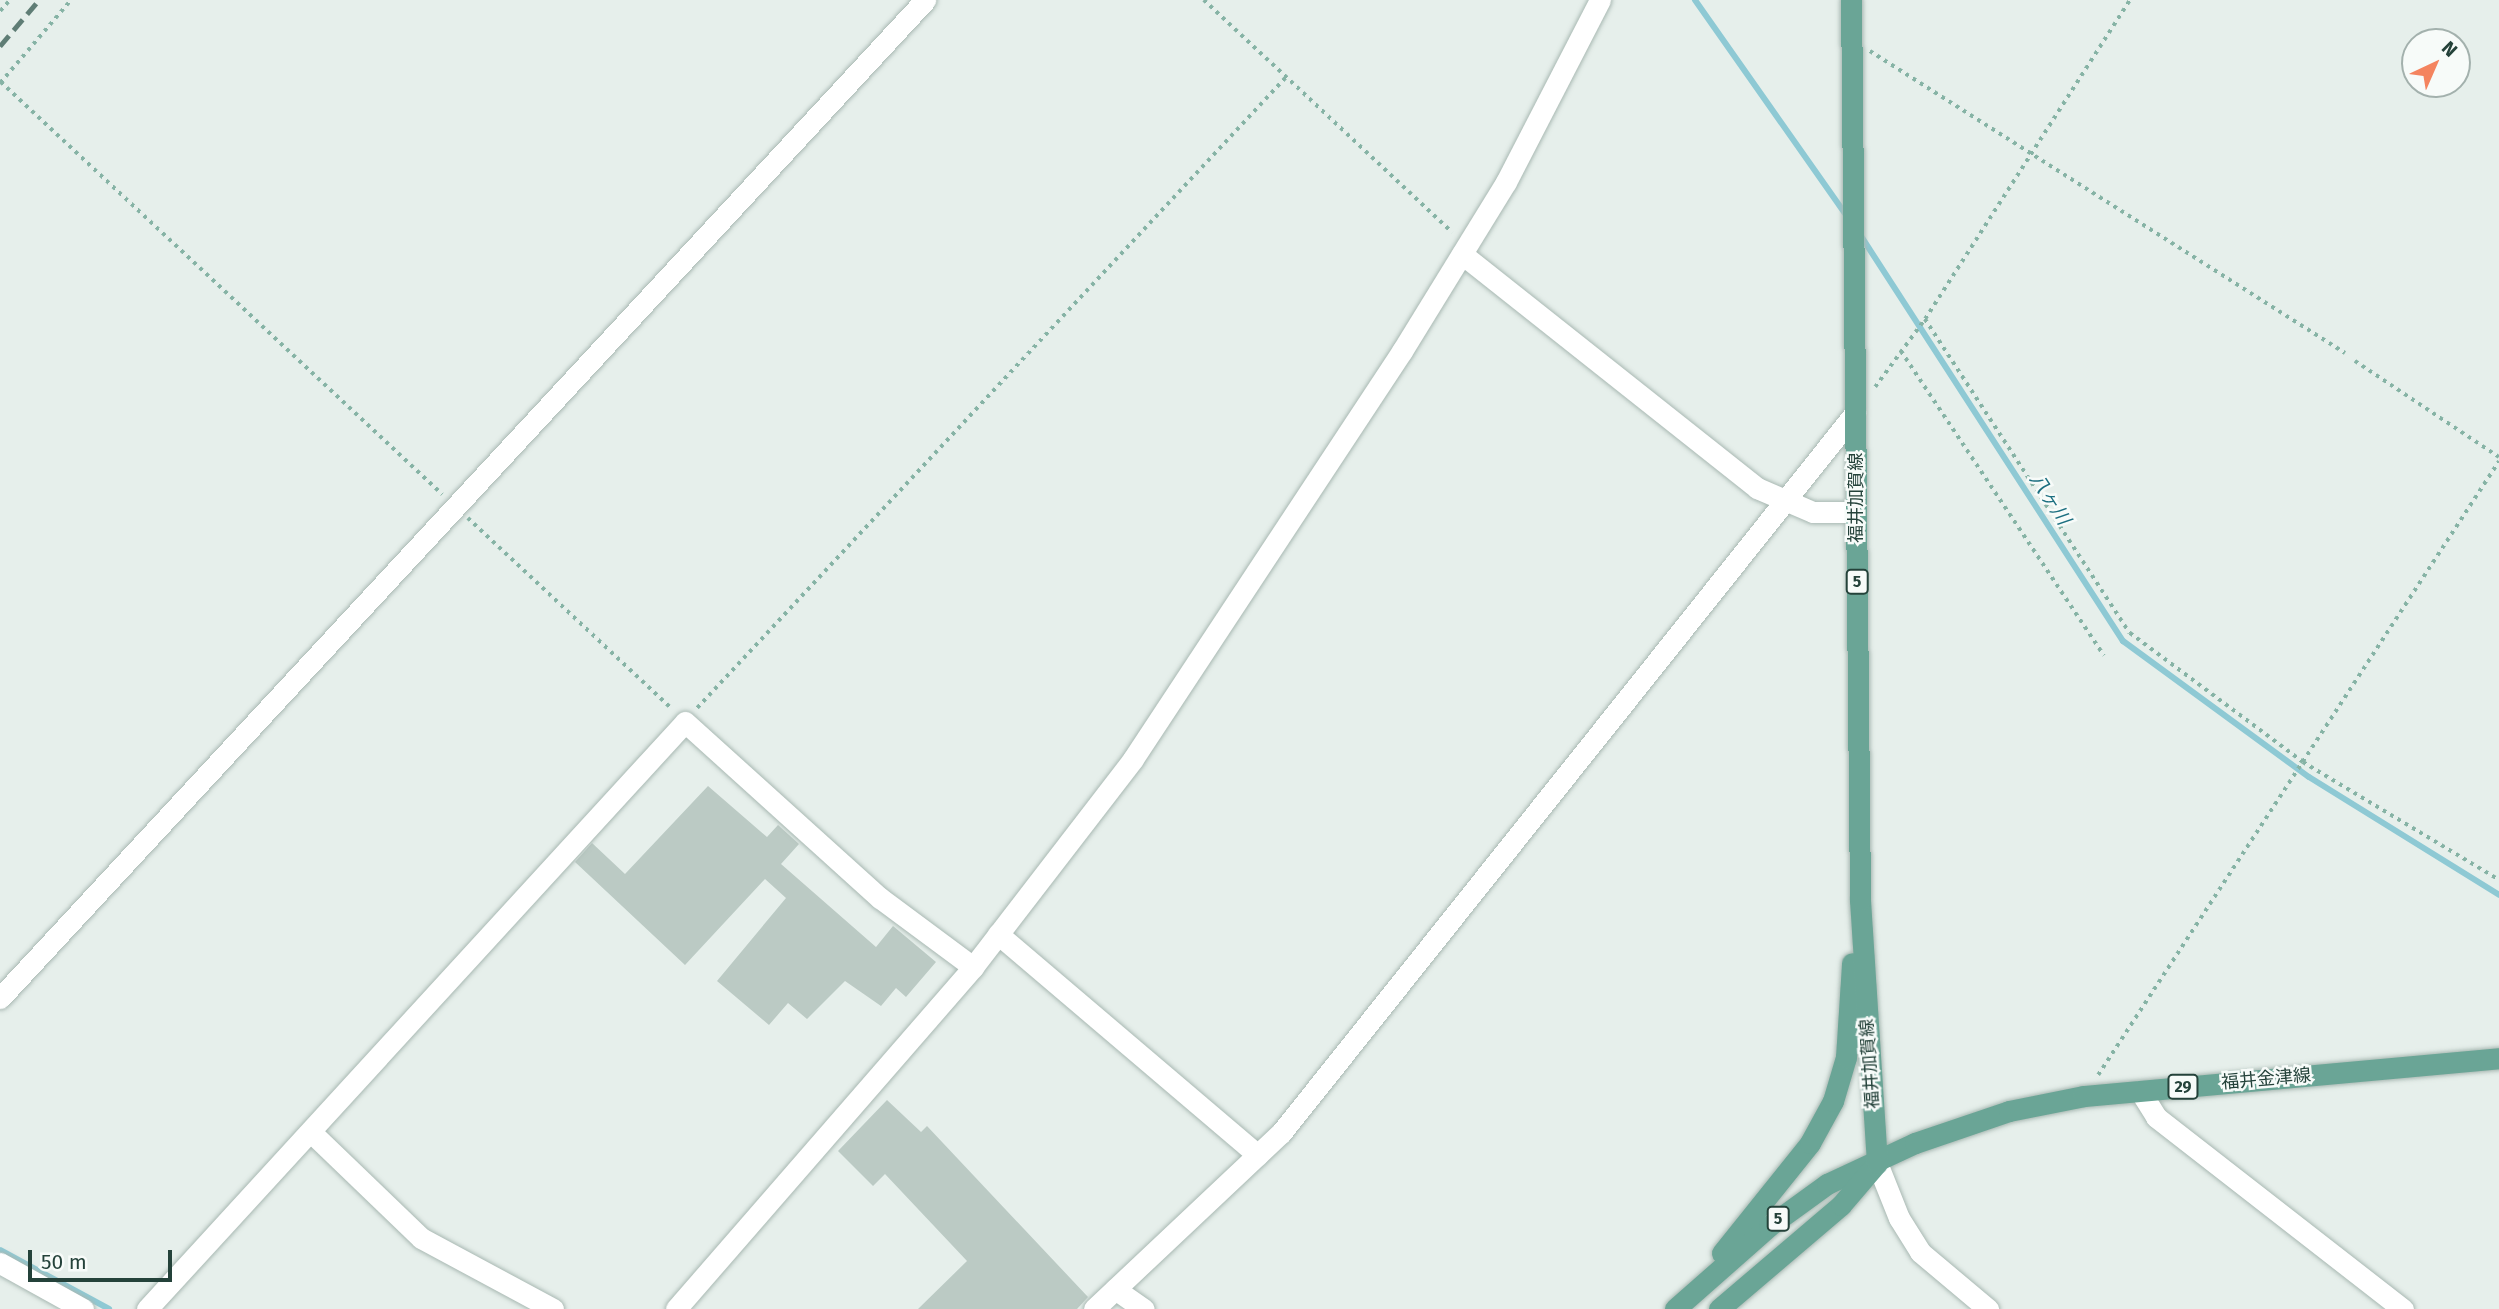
<!DOCTYPE html>
<meta charset="utf-8">
<style>
body{margin:0}
#map{position:relative;width:2499px;height:1309px;overflow:hidden;background:#e6efeb;font-family:"Fira Sans","Noto Sans JP",sans-serif}
div>[style]{position:absolute}
[style*='--x']{left:calc(var(--x)*1px);top:calc(var(--y)*1px);width:calc(var(--w)*1px);rotate:calc(var(--a)*1deg)}
.stream>*{height:6px;margin:-3px;padding:0 3px;transform-origin:3px;border-radius:3px;background:#8ec9d4}
.building>*{inset:0;background:#bbcac4}
.path>*{height:3.5px;margin-top:-1.75px;transform-origin:0;background:repeating-linear-gradient(90deg,#86b3a5 0 3.5px,transparent 0 8.5px)}
.roads{filter:drop-shadow(0 0 2px #a8b8b2) drop-shadow(0 0 2px #a8b8b2)}
.street>*{height:21px;margin:-10.5px;padding:0 10.5px;transform-origin:10.5px;border-radius:10.5px;background:#fff}
.secondary>*{height:21px;margin:-10.5px;padding:0 10.5px;transform-origin:10.5px;border-radius:10.5px;background:#fff}
.primary>*{height:21px;margin:-10.5px;padding:0 10.5px;transform-origin:10.5px;border-radius:10.5px;background:#6aa596}
.rail>*{height:5px;margin-top:-2.5px;transform-origin:0;background:repeating-linear-gradient(90deg,#5f7d75 0 14px,transparent 0 21px)}
span{translate:-50% -50%;white-space:nowrap;text-align:center;line-height:1.15;-webkit-text-stroke:5px #f7fbf9;paint-order:stroke}
.shield-label span{padding:2px 5px;background:#f7fbf9;border:2px solid;border-radius:5px;-webkit-text-stroke-width:0}
.shield-label{font-size:16px;color:#24423a;font-weight:700}
.street-label{font-size:18px;color:#24423a}
.water-label{font-size:19px;color:#1c6f80;font-style:italic}
.north{position:absolute;left:2401px;top:28px;width:70px;height:70px;box-sizing:border-box;background:#f7fbf9;border:2px solid #a3b1ad;border-radius:50%;rotate:44deg;font-size:19px;font-weight:700;line-height:28px;text-align:center;color:#24423a}
.north::after{content:'';display:block;margin:auto;width:24px;height:32px;background:#f4845f;clip-path:polygon(50% 0,100% 100%,50% 72%,0 100%)}
.scale{position:absolute;left:28px;top:1250px;width:144px;height:32px;box-sizing:border-box;border:4px solid #24423a;border-top:0;padding-left:9px;font-size:21px;line-height:24px;white-space:nowrap;color:#24423a;-webkit-text-stroke:5px #f7fbf9;paint-order:stroke}
</style>
<div id="map">
<div class="stream">
<div style="--x:1695;--y:0;--w:264;--a:54.9"></div>
<div style="--x:1859;--y:233;--w:486;--a:57.1"></div>
<div style="--x:2123;--y:641;--w:230;--a:36.2"></div>
<div style="--x:2309;--y:777;--w:224;--a:31.8"></div>
<div style="--x:0;--y:1250;--w:124;--a:28.4"></div>
</div>
<div class="building">
<div style="clip-path:polygon(708px 786px,767px 837px,778px 825px,799px 844px,781px 864px,876px 947px,893px 926px,936px 962px,906px 997px,896px 988px,881px 1006px,845px 981px,807px 1019px,788px 1003px,769px 1025px,717px 981px,786px 898px,765px 879px,685px 965px,575px 862px,592px 843px,625px 874px)"></div>
<div style="clip-path:polygon(887px 1100px,921px 1132px,927px 1126px,1088px 1297px,1077px 1309px,918px 1309px,967px 1261px,885px 1174px,873px 1186px,838px 1151px)"></div>
</div>
<div class="path">
<div style="--x:1204;--y:0;--w:340;--a:43.1"></div>
<div style="--x:0;--y:11;--w:15;--a:-48"></div>
<div style="--x:1870;--y:51;--w:563;--a:32.45"></div>
<div style="--x:1;--y:82;--w:604;--a:43.05"></div>
<div style="--x:0;--y:83;--w:109;--a:-49.5"></div>
<div style="--x:1925;--y:319;--w:375;--a:56.9"></div>
<div style="--x:2130;--y:633;--w:216;--a:36.7"></div>
<div style="--x:2303;--y:762;--w:229;--a:31"></div>
<div style="--x:1901;--y:351;--w:366;--a:56.3"></div>
<div style="--x:2355;--y:361;--w:173;--a:33.7"></div>
<div style="--x:1875;--y:387;--w:84;--a:-53.7"></div>
<div style="--x:1925;--y:319;--w:379;--a:-57.3"></div>
<div style="--x:468;--y:518;--w:279;--a:43.1"></div>
<div style="--x:697;--y:708;--w:865;--a:-46.97"></div>
<div style="--x:2098;--y:1075;--w:733;--a:-56.85"></div>
</div>
<div class="roads">
<div class="street">
<div style="--x:998;--y:934;--w:341;--a:40.4"></div>
<div style="--x:0;--y:998;--w:1361;--a:-47.17"></div>
<div style="--x:2140;--y:1091;--w:31;--a:58"></div>
<div style="--x:2156;--y:1117;--w:313;--a:37.9"></div>
<div style="--x:312;--y:1133;--w:151;--a:43.9"></div>
<div style="--x:421;--y:1238;--w:150;--a:28.3"></div>
<div style="--x:0;--y:1263;--w:95;--a:29"></div>
<div style="--x:1115;--y:1289;--w:35;--a:35"></div>
<div style="--x:147;--y:1309;--w:796;--a:-47.49"></div>
<div style="--x:685;--y:722;--w:263;--a:42.1"></div>
<div style="--x:880;--y:898;--w:116;--a:36.6"></div>
<div style="--x:1094;--y:1309;--w:257;--a:-43.3"></div>
<div style="--x:1281;--y:1133;--w:921;--a:-51.44"></div>
</div>
<div class="secondary">
<div style="--x:1462;--y:254;--w:377;--a:38.4"></div>
<div style="--x:1757;--y:488;--w:61;--a:23.2"></div>
<div style="--x:1813;--y:512;--w:43;--a:0"></div>
<div style="--x:1877;--y:1163;--w:59;--a:68.2"></div>
<div style="--x:1899;--y:1218;--w:40;--a:58"></div>
<div style="--x:1920;--y:1252;--w:89;--a:40"></div>
<div style="--x:676;--y:1309;--w:453;--a:-49"></div>
<div style="--x:973;--y:967;--w:262;--a:-52.4"></div>
<div style="--x:1133;--y:759;--w:489;--a:-56.6"></div>
<div style="--x:1402;--y:351;--w:198;--a:-58.4"></div>
<div style="--x:1506;--y:182;--w:205;--a:-62.7"></div>
</div>
<div class="primary">
<div style="--x:1722;--y:1253;--w:141;--a:-51.3"></div>
<div style="--x:1810;--y:1143;--w:48;--a:-61.3"></div>
<div style="--x:1833;--y:1101;--w:46;--a:-73.5"></div>
<div style="--x:1846;--y:1057;--w:94;--a:-86.3"></div>
<div style="--x:1675;--y:1309;--w:125;--a:-41.4"></div>
<div style="--x:1769;--y:1226;--w:72;--a:-35.9"></div>
<div style="--x:1827;--y:1184;--w:97;--a:-25"></div>
<div style="--x:1915;--y:1143;--w:99;--a:-18.8"></div>
<div style="--x:2009;--y:1111;--w:76;--a:-11.3"></div>
<div style="--x:2084;--y:1096;--w:417;--a:-5.2"></div>
<div style="--x:1719;--y:1309;--w:160;--a:-40.4"></div>
<div style="--x:1841;--y:1205;--w:55;--a:-49.4"></div>
<div style="--x:1877;--y:1163;--w:264;--a:-93.7"></div>
<div style="--x:1860;--y:900;--w:900;--a:-90.57"></div>
</div>
</div>
<div class="rail">
<div style="--x:0;--y:46;--w:60;--a:-49.7"></div>
</div>
<div class="shield-label">
<span style="left:1857px;top:582px">5</span>
<span style="left:2183px;top:1087px">29</span>
<span style="left:1778px;top:1219px">5</span>
</div>
<div class="street-label">
<span style="left:1856px;top:498px;rotate:-90deg">福井加賀線</span>
<span style="left:1870px;top:1064px;rotate:-94deg">福井加賀線</span>
<span style="left:2266px;top:1079px;rotate:-5deg">福井金津線</span>
</div>
<div class="water-label">
<span style="left:2050px;top:499px;rotate:57deg">八ヶ川</span>
</div>
<div class="north">N</div>
<div class="scale">50 m</div>
</div>
